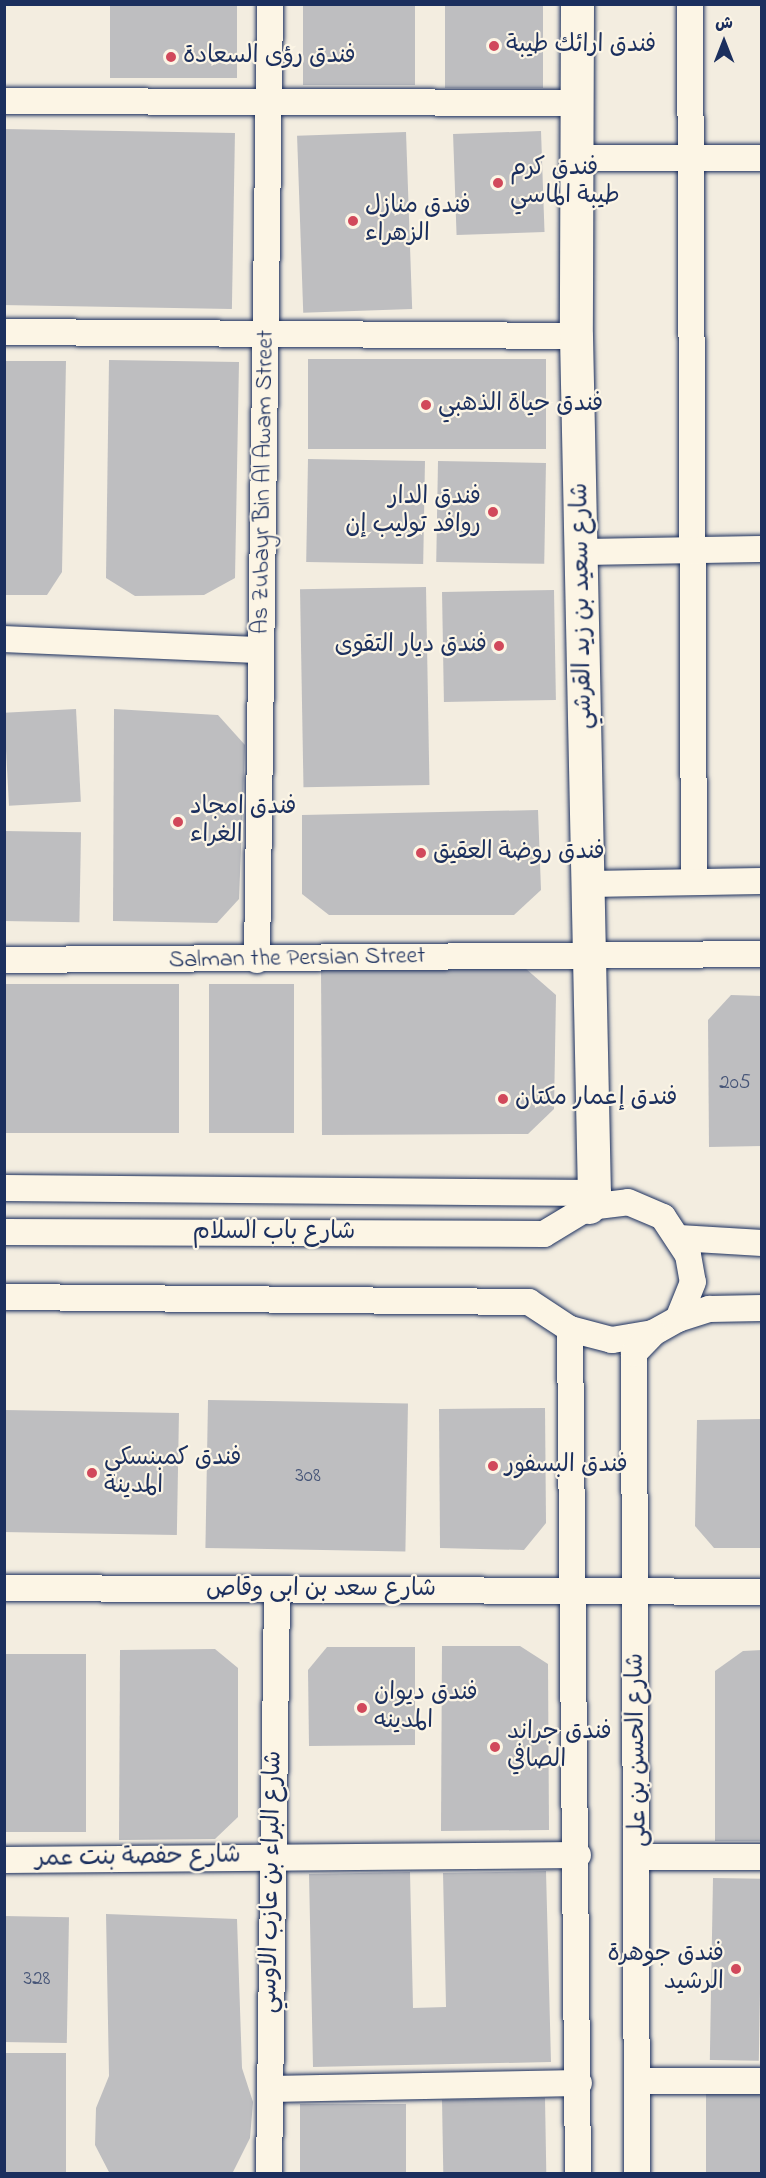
<!DOCTYPE html>
<meta charset="utf-8">
<style>
body{margin:0}
#map{position:relative;width:766px;height:2178px;overflow:hidden;background:#f3ede0;font-family:"Indie Flower","Playpen Sans Arabic",sans-serif}
div>[style]{position:absolute}
[style*='--x']{left:calc(var(--x)*1px);top:calc(var(--y)*1px);width:calc(var(--w)*1px);rotate:calc(var(--a)*1deg)}
.building>*{inset:0;background:#bebec0;transform-origin:0 0}
.roads{filter:drop-shadow(0 0 2px #1b2f5e) drop-shadow(0 0 2px #1b2f5e)}
.street>*{height:26px;margin:-13px;padding:0 13px;transform-origin:13px;border-radius:13px;background:#fcf5e5}
.secondary>*{height:33px;margin:-16.5px;padding:0 16.5px;transform-origin:16.5px;border-radius:16.5px;background:#fcf5e5}
.dots>*{width:16px;height:16px;translate:-50% -50%;box-sizing:border-box;border:3px solid #fcf5e5;border-radius:50%}
span{translate:-50% -50%;white-space:nowrap;text-align:center;line-height:1.15;-webkit-text-stroke:4.5px #fcf5e5;paint-order:stroke}
.number-label{font-size:21px;color:#445376}
.number-label span{-webkit-text-stroke-width:0}
.poi-label{font-size:24px;color:#1b2f5e}
.left{translate:0 -50%;text-align:left}
.right{translate:-100% -50%;text-align:right}
.street-label{font-size:24px;color:#1b2f5e}
.frame{position:absolute;inset:0;border:6px solid #1b2f5e;pointer-events:none}
.north{position:absolute;left:694px;top:12px;width:60px;height:60px;-webkit-text-stroke:4px #fcf5e5;paint-order:stroke;rotate:0deg;font-size:16px;font-weight:700;line-height:24px;text-align:center;color:#1b2f5e}
.north::after{content:'';display:block;margin:auto;width:21px;height:27px;background:#1b2f5e;clip-path:polygon(50% 0,100% 100%,50% 72%,0 100%)}
</style>
<div id="map">
<div class="building">
<div style="left:110px;top:4px;width:127px;height:74px"></div>
<div style="left:303px;top:4px;width:112px;height:81px"></div>
<div style="left:445px;top:4px;width:98px;height:84px"></div>
<div style="left:4px;top:129px;width:231px;height:176px;rotate:1deg"></div>
<div style="left:541px;top:131px;width:101px;height:88px;rotate:88deg"></div>
<div style="left:406px;top:132px;width:177px;height:109px;rotate:88deg"></div>
<div style="left:308px;top:359px;width:238px;height:90px"></div>
<div style="clip-path:polygon(109px 360px,239px 362px,235px 578px,204px 595px,135px 596px,106px 578px)"></div>
<div style="clip-path:polygon(4px 361px,66px 361px,62px 572px,47px 595px,4px 595px)"></div>
<div style="left:308px;top:459px;width:117px;height:103px;rotate:1deg"></div>
<div style="left:438px;top:461px;width:108px;height:101px;rotate:1deg"></div>
<div style="left:426px;top:587px;width:198px;height:126px;rotate:89deg"></div>
<div style="left:554px;top:590px;width:110px;height:112px;rotate:89deg"></div>
<div style="left:76px;top:709px;width:93px;height:72px;rotate:87deg"></div>
<div style="clip-path:polygon(114px 709px,218px 715px,245px 745px,239px 899px,217px 923px,113px 921px)"></div>
<div style="clip-path:polygon(538px 810px,541px 890px,514px 915px,329px 915px,302px 894px,302px 815px)"></div>
<div style="left:4px;top:831px;width:77px;height:90px;rotate:1deg"></div>
<div style="clip-path:polygon(321px 967px,525px 968px,556px 995px,554px 1109px,528px 1134px,322px 1135px)"></div>
<div style="left:4px;top:984px;width:175px;height:149px"></div>
<div style="left:209px;top:984px;width:85px;height:149px"></div>
<div style="clip-path:polygon(731px 995px,762px 996px,762px 1146px,709px 1147px,708px 1020px)"></div>
<div style="left:208px;top:1400px;width:200px;height:148px;rotate:1deg"></div>
<div style="clip-path:polygon(545px 1408px,546px 1523px,524px 1550px,440px 1548px,439px 1409px)"></div>
<div style="left:4px;top:1410px;width:175px;height:122px;rotate:1deg"></div>
<div style="clip-path:polygon(762px 1419px,762px 1548px,714px 1548px,695px 1526px,697px 1420px)"></div>
<div style="clip-path:polygon(442px 1646px,520px 1646px,548px 1664px,549px 1830px,441px 1831px)"></div>
<div style="clip-path:polygon(327px 1647px,415px 1647px,415px 1745px,309px 1746px,308px 1670px)"></div>
<div style="clip-path:polygon(215px 1649px,238px 1668px,238px 1817px,215px 1839px,119px 1840px,120px 1650px)"></div>
<div style="clip-path:polygon(762px 1650px,762px 1841px,715px 1841px,715px 1671px,743px 1651px)"></div>
<div style="left:4px;top:1654px;width:82px;height:178px"></div>
<div style="clip-path:polygon(546px 1871px,551px 2062px,313px 2067px,309px 1874px,410px 1872px,413px 2008px,446px 2007px,443px 1873px)"></div>
<div style="left:713px;top:1878px;width:49px;height:182px;rotate:1deg"></div>
<div style="clip-path:polygon(106px 1914px,237px 1919px,242px 2068px,253px 2102px,250px 2138px,232px 2174px,110px 2174px,95px 2145px,96px 2108px,109px 2076px)"></div>
<div style="left:4px;top:1916px;width:65px;height:126px;rotate:1deg"></div>
<div style="left:66px;top:2053px;width:121px;height:62px;rotate:90deg"></div>
<div style="left:706px;top:2092px;width:56px;height:82px"></div>
<div style="left:545px;top:2098px;width:76px;height:103px;rotate:89deg"></div>
<div style="left:300px;top:2104px;width:106px;height:70px"></div>
</div>
<div class="roads">
<div class="street">
<div style="--x:690;--y:4;--w:877;--a:89.74"></div>
<div style="--x:4;--y:101;--w:572;--a:0.2"></div>
<div style="--x:576;--y:158;--w:186;--a:0"></div>
<div style="--x:4;--y:332;--w:572;--a:0.4"></div>
<div style="--x:582;--y:552;--w:180;--a:-1"></div>
<div style="--x:4;--y:639;--w:257;--a:2.5"></div>
<div style="--x:588;--y:884;--w:174;--a:-1"></div>
<div style="--x:4;--y:960;--w:758;--a:-0.45"></div>
<div style="--x:257;--y:960;--w:956;--a:-89.22"></div>
<div style="--x:4;--y:1188;--w:590;--a:0.49"></div>
<div style="--x:4;--y:1232;--w:540;--a:0.21"></div>
<div style="--x:544;--y:1234;--w:52;--a:-31"></div>
<div style="--x:589;--y:1207;--w:39;--a:-7"></div>
<div style="--x:628;--y:1202;--w:38;--a:23"></div>
<div style="--x:663;--y:1217;--w:45;--a:56.7"></div>
<div style="--x:688;--y:1255;--w:27;--a:80"></div>
<div style="--x:693;--y:1282;--w:40;--a:112"></div>
<div style="--x:678;--y:1319;--w:29;--a:151"></div>
<div style="--x:653;--y:1333;--w:42;--a:170.3"></div>
<div style="--x:612;--y:1340;--w:43;--a:-165.3"></div>
<div style="--x:570;--y:1329;--w:49;--a:-146.6"></div>
<div style="--x:529;--y:1302;--w:525;--a:-179.45"></div>
<div style="--x:679;--y:1238;--w:83;--a:3.4"></div>
<div style="--x:678;--y:1319;--w:33;--a:-18"></div>
<div style="--x:709;--y:1309;--w:53;--a:-1.1"></div>
<div style="--x:570;--y:1329;--w:845;--a:89.46"></div>
<div style="--x:4;--y:1588;--w:758;--a:0.3"></div>
<div style="--x:639;--y:1857;--w:123;--a:0"></div>
<div style="--x:4;--y:1860;--w:574;--a:-0.5"></div>
<div style="--x:639;--y:2081;--w:123;--a:0"></div>
<div style="--x:270;--y:2089;--w:309;--a:-1.1"></div>
<div style="--x:269;--y:2174;--w:583;--a:-89.21"></div>
<div style="--x:637;--y:2174;--w:821;--a:-90.21"></div>
<div style="--x:634;--y:1353;--w:28;--a:-46"></div>
</div>
<div class="secondary">
<div style="--x:577;--y:4;--w:332;--a:90.2"></div>
<div style="--x:576;--y:336;--w:857;--a:88.8"></div>
<div style="--x:594;--y:1193;--w:15;--a:110"></div>
</div>
</div>
<div class="dots">
<div style="left:494px;top:46px;background:#d1495b"></div>
<div style="left:171px;top:57px;background:#d1495b"></div>
<div style="left:498px;top:183px;background:#d1495b"></div>
<div style="left:353px;top:221px;background:#d1495b"></div>
<div style="left:426px;top:405px;background:#d1495b"></div>
<div style="left:493px;top:512px;background:#d1495b"></div>
<div style="left:499px;top:646px;background:#d1495b"></div>
<div style="left:178px;top:822px;background:#d1495b"></div>
<div style="left:421px;top:853px;background:#d1495b"></div>
<div style="left:503px;top:1099px;background:#d1495b"></div>
<div style="left:493px;top:1466px;background:#d1495b"></div>
<div style="left:92px;top:1473px;background:#d1495b"></div>
<div style="left:362px;top:1708px;background:#d1495b"></div>
<div style="left:495px;top:1747px;background:#d1495b"></div>
<div style="left:736px;top:1969px;background:#d1495b"></div>
</div>
<div class="number-label">
<span style="left:735px;top:1083px">205</span>
<span style="left:308px;top:1476px">308</span>
<span style="left:37px;top:1979px">328</span>
</div>
<div class="poi-label">
<span class="left" style="left:506px;top:46px">فندق ارائك طيبة</span>
<span class="left" style="left:183px;top:57px">فندق رؤى السعادة</span>
<span class="left" style="left:510px;top:183px">فندق كرم<br>طيبة الماسي</span>
<span class="left" style="left:365px;top:221px">فندق منازل<br>الزهراء</span>
<span class="left" style="left:438px;top:405px">فندق حياة الذهبي</span>
<span class="right" style="left:481px;top:512px">فندق الدار<br>روافد توليب إن</span>
<span class="right" style="left:487px;top:646px">فندق ديار التقوى</span>
<span class="left" style="left:190px;top:822px">فندق امجاد<br>الغراء</span>
<span class="left" style="left:433px;top:853px">فندق روضة العقيق</span>
<span class="left" style="left:515px;top:1099px">فندق إعمار مكتان</span>
<span class="left" style="left:104px;top:1473px">فندق كمبنسكي<br>المدينة</span>
<span class="left" style="left:505px;top:1466px">فندق البسفور</span>
<span class="left" style="left:374px;top:1708px">فندق ديوان<br>المدينه</span>
<span class="left" style="left:507px;top:1747px">فندق جراند<br>الصافي</span>
<span class="right" style="left:724px;top:1969px">فندق جوهرة<br>الرشيد</span>
</div>
<div class="street-label">
<span style="left:264px;top:482px;rotate:-89deg">As Zubayr Bin Al Awam Street</span>
<span style="left:583px;top:606px;rotate:-91deg">شارع سعيد بن زيد القرشي</span>
<span style="left:297px;top:959px;rotate:-1deg">Salman the Persian Street</span>
<span style="left:274px;top:1233px">شارع باب السلام</span>
<span style="left:321px;top:1590px">شارع سعد بن ابى وقاص</span>
<span style="left:638px;top:1750px;rotate:-91deg">شارع الحسن بن على</span>
<span style="left:138px;top:1858px;rotate:-1deg">شارع حفصة بنت عمر</span>
<span style="left:272px;top:1882px;rotate:-89deg">شارع البراء بن عازب الاوسي</span>
</div>
<div class="frame"></div>
<div class="north">ش</div>
</div>
